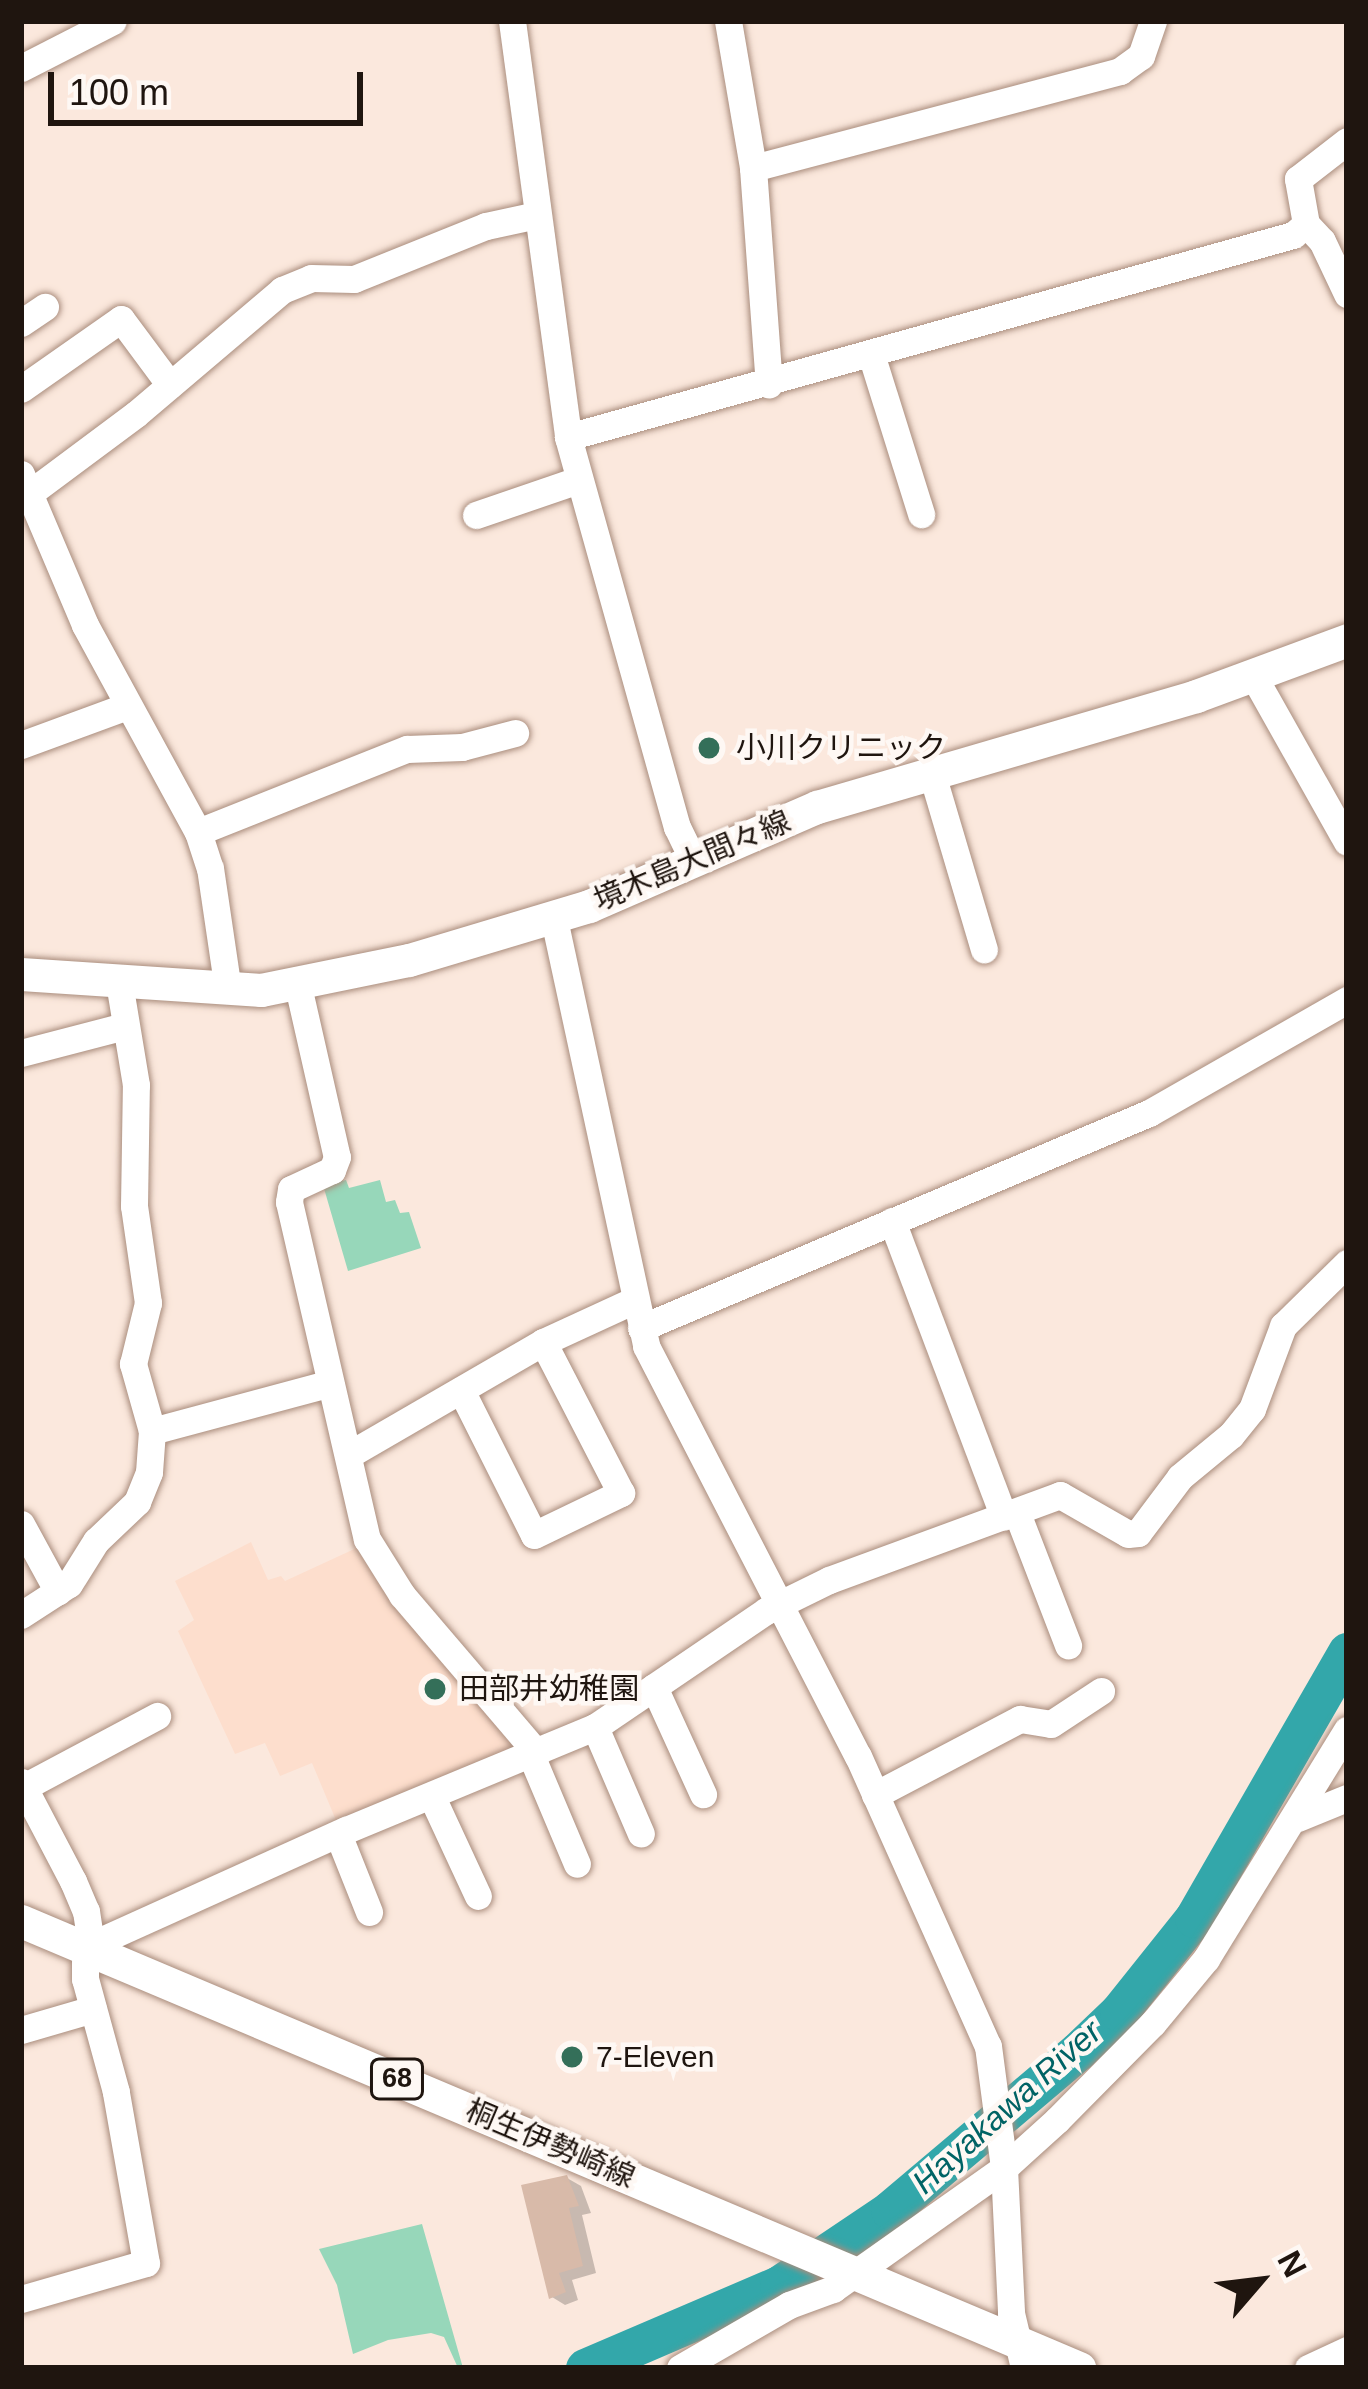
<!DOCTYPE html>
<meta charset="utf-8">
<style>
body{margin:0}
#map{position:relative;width:1368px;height:2389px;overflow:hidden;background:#fbe8dd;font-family:Arial,"Noto Sans JP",sans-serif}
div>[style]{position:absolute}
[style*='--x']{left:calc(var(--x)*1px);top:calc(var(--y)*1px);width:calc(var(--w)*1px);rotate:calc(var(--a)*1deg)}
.built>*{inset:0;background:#fddecd}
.green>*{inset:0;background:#97d7ba}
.shadow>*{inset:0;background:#0003}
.river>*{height:39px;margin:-19.5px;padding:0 19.5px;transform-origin:19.5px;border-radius:19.5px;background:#33a7aa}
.building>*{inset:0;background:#d8baa9}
.roads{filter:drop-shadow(0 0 3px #aa8d7d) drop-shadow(0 0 3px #aa8d7d)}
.minor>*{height:27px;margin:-13.5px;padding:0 13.5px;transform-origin:13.5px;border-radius:13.5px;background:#fff}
.major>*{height:33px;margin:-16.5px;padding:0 16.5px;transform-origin:16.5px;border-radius:16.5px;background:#fff}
.dots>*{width:33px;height:33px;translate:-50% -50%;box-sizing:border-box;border:6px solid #fef8f4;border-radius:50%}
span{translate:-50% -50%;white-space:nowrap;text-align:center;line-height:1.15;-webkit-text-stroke:9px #fef8f4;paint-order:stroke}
.shield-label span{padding:3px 9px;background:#fef8f4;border:3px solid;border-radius:9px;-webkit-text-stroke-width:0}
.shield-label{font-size:27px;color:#1f150f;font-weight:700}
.poi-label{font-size:30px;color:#1f150f}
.left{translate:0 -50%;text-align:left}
.street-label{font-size:30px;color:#1f150f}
.water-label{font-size:33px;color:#006365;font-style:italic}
.frame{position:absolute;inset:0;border:24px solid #1f150f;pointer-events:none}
.north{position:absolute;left:1200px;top:2221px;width:120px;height:120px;-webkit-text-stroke:9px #fef8f4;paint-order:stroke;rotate:62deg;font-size:33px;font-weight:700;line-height:48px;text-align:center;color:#1f150f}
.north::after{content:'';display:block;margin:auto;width:42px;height:54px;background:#1f150f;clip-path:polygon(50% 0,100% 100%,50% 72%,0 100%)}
.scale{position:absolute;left:48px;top:72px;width:315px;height:54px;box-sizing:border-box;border:6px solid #1f150f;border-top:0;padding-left:15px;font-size:36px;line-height:42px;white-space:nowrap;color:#1f150f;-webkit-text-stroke:9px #fef8f4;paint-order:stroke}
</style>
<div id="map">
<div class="built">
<div style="clip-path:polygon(251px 1542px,268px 1580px,281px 1576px,285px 1581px,363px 1545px,527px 1746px,338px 1825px,312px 1763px,280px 1776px,265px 1743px,235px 1754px,178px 1631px,194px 1620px,175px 1581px)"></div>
</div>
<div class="green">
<div style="clip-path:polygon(346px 1180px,349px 1188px,380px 1180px,386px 1202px,395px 1200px,400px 1213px,409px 1212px,421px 1248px,348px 1271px,323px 1185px)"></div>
<div style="clip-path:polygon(422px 2224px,463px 2368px,458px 2368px,444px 2337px,431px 2333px,388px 2340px,353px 2354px,337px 2285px,319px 2249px)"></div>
</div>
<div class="shadow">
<div style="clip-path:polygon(567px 2178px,581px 2186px,591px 2213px,582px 2215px,596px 2273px,572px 2280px,578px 2300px,565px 2305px,552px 2297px)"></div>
</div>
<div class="river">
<div style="--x:585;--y:2368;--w:211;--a:-23.2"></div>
<div style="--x:779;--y:2285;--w:134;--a:-34"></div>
<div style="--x:890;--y:2210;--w:246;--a:-40.2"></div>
<div style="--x:1078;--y:2051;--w:57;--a:-43.6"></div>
<div style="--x:1119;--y:2012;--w:120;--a:-51.4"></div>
<div style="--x:1194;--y:1918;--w:307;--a:-60.1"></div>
</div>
<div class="building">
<div style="clip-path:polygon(567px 2175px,579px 2206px,569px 2208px,583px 2266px,559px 2273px,566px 2292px,549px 2299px,521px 2185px)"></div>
</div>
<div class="roads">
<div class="minor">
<div style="--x:512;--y:21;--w:420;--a:82.3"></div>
<div style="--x:568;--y:437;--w:405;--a:74.4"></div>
<div style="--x:677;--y:827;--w:37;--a:64"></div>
<div style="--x:728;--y:21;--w:149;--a:80.3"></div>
<div style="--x:753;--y:168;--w:217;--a:85.8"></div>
<div style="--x:21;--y:68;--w:103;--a:-27.1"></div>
<div style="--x:753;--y:168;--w:380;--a:-14.8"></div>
<div style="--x:1120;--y:71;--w:26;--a:-36"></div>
<div style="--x:1141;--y:56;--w:37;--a:-71"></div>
<div style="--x:1306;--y:224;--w:23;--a:47"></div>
<div style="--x:1322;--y:241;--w:59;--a:64.7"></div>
<div style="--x:21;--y:323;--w:29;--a:-34"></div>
<div style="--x:871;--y:354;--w:168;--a:72.6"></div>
<div style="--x:21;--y:389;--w:122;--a:-35"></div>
<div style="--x:121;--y:319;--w:82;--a:53.4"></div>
<div style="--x:568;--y:437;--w:753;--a:-15.57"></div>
<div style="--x:1293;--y:235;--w:17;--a:-40"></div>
<div style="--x:1306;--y:224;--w:46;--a:-100.1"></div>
<div style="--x:1298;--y:179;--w:62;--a:-37.8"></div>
<div style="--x:21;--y:474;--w:164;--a:67"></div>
<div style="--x:85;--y:625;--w:236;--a:61.4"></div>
<div style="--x:198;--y:832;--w:38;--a:72"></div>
<div style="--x:210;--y:868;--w:123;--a:81.6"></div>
<div style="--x:30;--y:493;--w:132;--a:-36.7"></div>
<div style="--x:136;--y:414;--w:192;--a:-40.3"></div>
<div style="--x:282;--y:290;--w:31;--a:-22"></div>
<div style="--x:311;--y:278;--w:43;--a:1.3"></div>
<div style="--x:354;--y:279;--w:142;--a:-21.9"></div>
<div style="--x:486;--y:226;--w:52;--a:-12.2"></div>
<div style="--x:476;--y:515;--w:108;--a:-18.9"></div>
<div style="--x:1254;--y:677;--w:189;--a:60.6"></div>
<div style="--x:21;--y:745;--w:113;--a:-20.2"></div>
<div style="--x:932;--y:774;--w:183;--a:73.5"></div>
<div style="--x:198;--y:832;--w:225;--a:-21.7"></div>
<div style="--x:407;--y:749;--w:55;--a:-2.1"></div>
<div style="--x:462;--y:747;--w:55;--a:-14.8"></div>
<div style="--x:554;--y:919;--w:437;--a:77.8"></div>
<div style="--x:646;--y:1346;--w:462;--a:62.7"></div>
<div style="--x:858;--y:1756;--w:318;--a:65.9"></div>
<div style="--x:988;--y:2046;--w:123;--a:82.5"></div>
<div style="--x:1004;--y:2168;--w:145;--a:87.2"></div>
<div style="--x:1011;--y:2313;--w:57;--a:76.7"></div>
<div style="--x:298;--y:986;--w:175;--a:77.2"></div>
<div style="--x:337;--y:1157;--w:14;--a:111"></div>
<div style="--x:332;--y:1170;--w:45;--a:155.1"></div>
<div style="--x:291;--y:1189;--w:13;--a:99"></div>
<div style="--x:289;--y:1202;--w:346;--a:77"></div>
<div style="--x:367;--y:1539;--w:66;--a:58"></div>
<div style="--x:402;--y:1595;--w:208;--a:49.5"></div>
<div style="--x:21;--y:1053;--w:107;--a:-14.6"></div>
<div style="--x:892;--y:1221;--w:316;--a:69.3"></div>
<div style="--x:641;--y:1328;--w:552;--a:-22.94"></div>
<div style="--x:1149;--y:1113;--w:228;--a:-29.7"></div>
<div style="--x:461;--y:1390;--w:162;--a:63.3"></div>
<div style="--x:534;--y:1535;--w:97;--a:-25.8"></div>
<div style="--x:621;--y:1493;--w:170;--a:-117.3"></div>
<div style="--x:152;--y:1431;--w:181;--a:-15"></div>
<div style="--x:350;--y:1454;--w:223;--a:-30.1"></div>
<div style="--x:543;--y:1342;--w:98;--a:-24.7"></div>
<div style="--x:1017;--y:1513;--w:142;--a:68.9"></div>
<div style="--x:21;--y:1524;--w:77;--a:61.4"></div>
<div style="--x:21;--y:1615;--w:57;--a:-32.9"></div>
<div style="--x:69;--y:1584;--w:51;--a:-57.9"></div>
<div style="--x:96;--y:1541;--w:57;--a:-43.6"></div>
<div style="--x:137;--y:1502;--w:32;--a:-68"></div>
<div style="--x:149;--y:1472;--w:41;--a:-85.8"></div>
<div style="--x:152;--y:1431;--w:70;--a:-105.8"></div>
<div style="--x:133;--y:1364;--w:63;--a:-76.2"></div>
<div style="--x:148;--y:1303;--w:98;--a:-98.2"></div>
<div style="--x:134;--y:1206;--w:121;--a:-89.1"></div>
<div style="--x:136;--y:1085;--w:104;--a:-99.4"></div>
<div style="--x:654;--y:1687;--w:118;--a:65.4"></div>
<div style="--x:595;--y:1727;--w:116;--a:66.7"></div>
<div style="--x:531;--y:1755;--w:118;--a:67.1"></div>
<div style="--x:21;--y:1782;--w:112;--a:62.3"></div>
<div style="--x:73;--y:1881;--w:33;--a:67"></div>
<div style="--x:86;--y:1911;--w:40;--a:81.5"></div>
<div style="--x:24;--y:1787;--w:151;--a:-28.1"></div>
<div style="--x:875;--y:1795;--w:164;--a:-27.7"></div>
<div style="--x:1020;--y:1719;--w:31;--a:9"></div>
<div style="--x:1051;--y:1724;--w:60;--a:-33.4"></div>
<div style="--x:432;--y:1797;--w:109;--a:65.1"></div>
<div style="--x:1298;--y:1818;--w:53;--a:-22.2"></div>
<div style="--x:338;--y:1834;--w:84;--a:68.3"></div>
<div style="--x:21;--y:2030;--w:75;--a:-16.3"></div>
<div style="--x:21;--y:2299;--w:130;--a:-16.1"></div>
<div style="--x:146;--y:2263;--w:174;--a:-100"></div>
<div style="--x:116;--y:2092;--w:117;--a:-105.3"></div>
<div style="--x:85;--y:1979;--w:16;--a:-90"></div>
<div style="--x:85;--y:1963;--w:29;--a:-54"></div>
<div style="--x:102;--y:1940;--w:268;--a:-24.3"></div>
<div style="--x:346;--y:1830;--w:269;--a:-22.5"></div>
<div style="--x:595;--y:1727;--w:207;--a:-34.2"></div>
<div style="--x:766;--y:1611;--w:70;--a:-26.2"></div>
<div style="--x:829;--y:1580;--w:246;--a:-20.2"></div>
<div style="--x:1060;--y:1495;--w:78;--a:29.8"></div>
<div style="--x:1128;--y:1534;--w:10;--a:-6"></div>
<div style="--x:1138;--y:1533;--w:70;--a:-53.1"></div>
<div style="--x:1180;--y:1477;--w:66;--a:-39.5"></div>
<div style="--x:1231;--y:1435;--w:33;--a:-51"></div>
<div style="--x:1252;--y:1409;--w:89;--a:-69.5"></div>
<div style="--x:1283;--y:1326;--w:90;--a:-44.5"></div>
<div style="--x:680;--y:2368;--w:126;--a:-30"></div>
<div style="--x:789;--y:2305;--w:47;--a:-20"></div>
<div style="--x:833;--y:2289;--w:209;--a:-35.3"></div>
<div style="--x:1004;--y:2168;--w:72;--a:-42.2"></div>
<div style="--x:1057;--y:2120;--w:136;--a:-45.3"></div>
<div style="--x:1153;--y:2023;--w:83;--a:-50.4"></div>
<div style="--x:1206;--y:1959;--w:269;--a:-58.4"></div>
<div style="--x:1308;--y:2368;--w:43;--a:-24.8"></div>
</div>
<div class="major">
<div style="--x:21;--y:974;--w:241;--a:3.8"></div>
<div style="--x:261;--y:990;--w:151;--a:-11.5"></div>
<div style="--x:409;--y:960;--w:188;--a:-16.7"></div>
<div style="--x:589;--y:906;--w:249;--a:-23.5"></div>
<div style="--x:817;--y:807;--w:395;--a:-16.3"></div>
<div style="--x:1196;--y:696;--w:161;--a:-20.3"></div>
<div style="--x:21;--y:1921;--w:1149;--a:22.9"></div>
</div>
</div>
<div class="dots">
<div style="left:709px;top:748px;background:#346f59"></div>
<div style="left:435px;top:1689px;background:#346f59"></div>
<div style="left:572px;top:2057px;background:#346f59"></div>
</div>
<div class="shield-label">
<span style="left:397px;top:2079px">68</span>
</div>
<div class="poi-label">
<span class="left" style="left:736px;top:748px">小川クリニック</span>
<span class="left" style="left:459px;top:1689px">田部井幼稚園</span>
<span class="left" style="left:596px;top:2057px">7-Eleven</span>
</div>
<div class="street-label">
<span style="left:692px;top:861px;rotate:-23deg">境木島大間々線</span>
<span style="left:550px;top:2144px;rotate:23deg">桐生伊勢崎線</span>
</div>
<div class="water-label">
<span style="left:1007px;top:2107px;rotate:-42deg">Hayakawa River</span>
</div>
<div class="frame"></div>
<div class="north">N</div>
<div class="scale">100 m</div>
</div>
